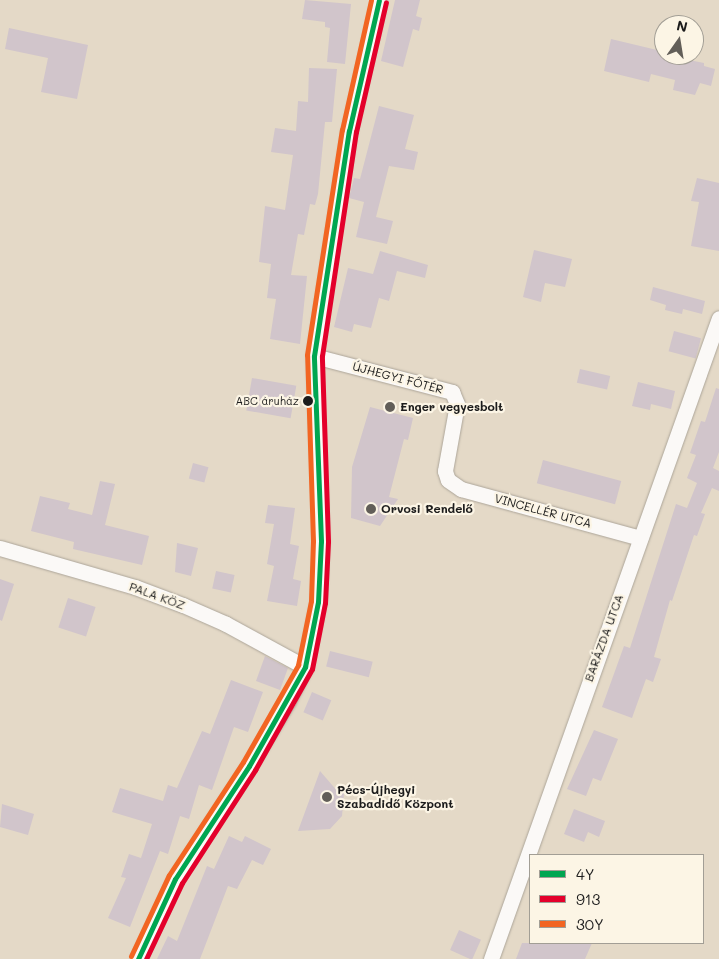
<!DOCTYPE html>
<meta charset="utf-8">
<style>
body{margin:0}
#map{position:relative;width:719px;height:959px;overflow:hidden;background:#e4d9c7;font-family:Mali,sans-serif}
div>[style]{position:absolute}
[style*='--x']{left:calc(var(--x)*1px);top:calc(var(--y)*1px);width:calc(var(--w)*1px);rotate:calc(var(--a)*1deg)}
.building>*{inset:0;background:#d1c5cb;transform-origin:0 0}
.roads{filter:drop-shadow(0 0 1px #aca599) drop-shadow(0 0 1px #aca599)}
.minor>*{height:15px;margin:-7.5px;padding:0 7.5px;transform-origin:7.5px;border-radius:7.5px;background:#fbf9f7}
.bus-1>*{height:5px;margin:-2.5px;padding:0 2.5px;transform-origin:2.5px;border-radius:2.5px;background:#00a651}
.bus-2>*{height:5px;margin:-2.5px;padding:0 2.5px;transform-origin:2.5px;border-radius:2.5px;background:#e4002b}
.bus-3>*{height:5px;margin:-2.5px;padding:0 2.5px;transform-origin:2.5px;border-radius:2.5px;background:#f26522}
.dots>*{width:14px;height:14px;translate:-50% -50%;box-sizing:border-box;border:2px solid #fcf5e5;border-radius:50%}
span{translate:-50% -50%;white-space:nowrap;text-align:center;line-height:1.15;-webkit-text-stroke:4.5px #fcf5e5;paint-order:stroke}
.bus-label{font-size:11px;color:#1c1c1c}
.right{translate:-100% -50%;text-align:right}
.street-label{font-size:12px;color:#1c1c1c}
.poi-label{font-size:12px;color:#1c1c1c;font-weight:700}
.left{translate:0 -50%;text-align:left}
.legend{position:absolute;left:529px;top:854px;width:175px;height:90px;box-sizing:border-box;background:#fcf5e5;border:1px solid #a29e95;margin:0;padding:6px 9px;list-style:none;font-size:15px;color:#1c1c1c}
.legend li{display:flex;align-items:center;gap:10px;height:25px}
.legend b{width:25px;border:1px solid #a29e95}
.north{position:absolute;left:654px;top:15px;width:50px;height:50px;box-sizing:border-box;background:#fcf5e5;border:1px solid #a29e95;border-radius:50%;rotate:13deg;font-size:14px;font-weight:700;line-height:20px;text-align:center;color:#1c1c1c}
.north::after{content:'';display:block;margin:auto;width:18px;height:22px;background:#625e58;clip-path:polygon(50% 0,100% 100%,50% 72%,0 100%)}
</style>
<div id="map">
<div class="building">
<div style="clip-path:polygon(305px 0,351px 4px,345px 64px,327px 62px,330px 28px,325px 27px,325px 22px,302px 19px)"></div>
<div style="clip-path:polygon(395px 0,420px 0,416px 16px,422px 18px,419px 31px,413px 29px,403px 67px,381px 61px)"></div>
<div style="clip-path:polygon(9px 28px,88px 45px,77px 99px,41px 92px,48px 58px,5px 49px)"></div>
<div style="clip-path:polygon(611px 39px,657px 50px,664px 55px,704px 63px,704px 66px,715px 69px,711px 86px,700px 83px,695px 95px,673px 90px,675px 80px,651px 74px,649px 82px,604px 71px)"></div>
<div style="clip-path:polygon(309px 68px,337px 69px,332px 122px,325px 122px,318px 194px,315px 205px,310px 204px,304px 235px,298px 234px,291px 275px,307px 276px,300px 344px,270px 339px,276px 299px,267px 298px,271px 264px,259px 262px,265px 206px,285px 210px,293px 155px,271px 152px,275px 128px,296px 131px,298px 101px,308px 102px)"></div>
<div style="clip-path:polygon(379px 106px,414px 115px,405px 149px,418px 152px,414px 170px,389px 166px,376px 217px,393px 221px,387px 244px,356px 237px,364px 202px,349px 198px,354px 178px,360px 179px)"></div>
<div style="clip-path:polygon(697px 178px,719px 183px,719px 251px,691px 246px,699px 202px,691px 201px)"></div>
<div style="clip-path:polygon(534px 250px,572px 259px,565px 287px,545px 283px,541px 302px,523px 297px)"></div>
<div style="clip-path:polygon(380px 251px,428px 265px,425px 278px,397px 271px,389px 301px,379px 298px,371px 328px,354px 324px,352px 332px,334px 327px,348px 268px,373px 274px)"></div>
<div style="clip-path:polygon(653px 287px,705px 301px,702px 314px,683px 309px,682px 314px,665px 310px,666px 305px,650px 300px)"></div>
<div style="left:674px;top:331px;width:28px;height:21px;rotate:15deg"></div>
<div style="left:580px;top:369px;width:31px;height:14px;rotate:13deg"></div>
<div style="left:252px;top:378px;width:45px;height:33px;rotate:10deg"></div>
<div style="clip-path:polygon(638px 382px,675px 391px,671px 409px,651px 404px,650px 410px,632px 406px)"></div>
<div style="clip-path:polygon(716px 388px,719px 389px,719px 452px,713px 468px,719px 471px,719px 491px,712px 488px,701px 513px,705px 514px,697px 536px,694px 535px,672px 601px,670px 600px,654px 657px,661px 659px,653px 682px,646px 679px,632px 718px,602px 707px,624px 646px,630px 648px,676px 504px,687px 508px,697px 483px,687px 478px,696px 455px,690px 453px,701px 421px,705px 422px)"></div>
<div style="clip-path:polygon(370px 407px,413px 418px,408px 440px,404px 439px,389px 497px,398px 499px,380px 526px,351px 518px,352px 467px)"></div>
<div style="left:543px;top:460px;width:81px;height:24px;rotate:15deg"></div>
<div style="left:193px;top:463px;width:16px;height:16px;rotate:15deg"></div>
<div style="clip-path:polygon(100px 481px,115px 484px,105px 525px,149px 536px,142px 565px,73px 549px,74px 542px,31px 531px,40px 496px,70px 503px,68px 509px,92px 515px)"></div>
<div style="clip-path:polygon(268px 505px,295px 508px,290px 544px,299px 546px,293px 579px,301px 581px,297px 606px,267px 601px,274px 566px,267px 564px,274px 524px,265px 523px)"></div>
<div style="clip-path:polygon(177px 543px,198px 548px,191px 576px,175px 572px)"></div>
<div style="left:216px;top:571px;width:19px;height:18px;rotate:12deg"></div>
<div style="clip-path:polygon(0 579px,14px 584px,2px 621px,0 620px)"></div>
<div style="left:68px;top:598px;width:29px;height:31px;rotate:18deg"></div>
<div style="left:330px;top:651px;width:44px;height:16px;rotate:14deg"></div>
<div style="clip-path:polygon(265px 656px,288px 668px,280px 690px,256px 681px)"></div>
<div style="clip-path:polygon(231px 680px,263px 692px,248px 732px,234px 727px,212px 790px,199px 785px,189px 819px,180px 816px,168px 854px,160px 851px,130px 927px,108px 918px,126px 878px,121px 877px,129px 854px,141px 858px,152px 824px,112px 812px,120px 788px,163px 801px,168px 785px,177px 788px,202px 731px,210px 734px)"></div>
<div style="left:312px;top:692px;width:21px;height:22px;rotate:23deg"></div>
<div style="clip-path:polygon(594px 730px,618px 739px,601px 781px,593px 778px,586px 796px,567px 789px)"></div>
<div style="clip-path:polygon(320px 771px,339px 793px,344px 793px,342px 816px,330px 829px,298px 831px)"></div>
<div style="clip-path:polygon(2px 804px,34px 814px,28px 835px,0 827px)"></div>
<div style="clip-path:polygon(574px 809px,605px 821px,599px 837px,588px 832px,584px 842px,564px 834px)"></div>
<div style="clip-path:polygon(229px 836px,242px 842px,245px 836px,271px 849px,263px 865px,252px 860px,237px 889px,228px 886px,200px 959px,157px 959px,168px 936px,177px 941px,207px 866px,214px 869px)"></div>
<div style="left:459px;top:930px;width:24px;height:22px;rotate:24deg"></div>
<div style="clip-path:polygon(522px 943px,592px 943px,585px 959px,516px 959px)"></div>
</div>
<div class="roads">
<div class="minor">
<div style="--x:314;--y:356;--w:143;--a:14.6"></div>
<div style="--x:452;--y:392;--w:13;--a:67"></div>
<div style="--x:457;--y:404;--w:68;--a:100.2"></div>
<div style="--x:445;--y:471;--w:9;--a:72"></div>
<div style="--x:448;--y:480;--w:16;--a:35"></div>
<div style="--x:461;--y:489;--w:186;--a:15.3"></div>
<div style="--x:0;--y:548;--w:141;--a:16.1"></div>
<div style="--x:135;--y:587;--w:51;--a:20.6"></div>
<div style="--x:183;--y:605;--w:47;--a:23.8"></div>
<div style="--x:226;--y:624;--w:90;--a:28.6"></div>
<div style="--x:138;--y:959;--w:88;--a:-65.2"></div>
<div style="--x:175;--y:879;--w:135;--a:-56.8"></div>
<div style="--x:249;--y:766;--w:76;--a:-59"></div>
<div style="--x:288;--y:701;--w:38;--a:-63"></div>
<div style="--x:305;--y:667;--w:66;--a:-78.7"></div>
<div style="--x:318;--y:602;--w:61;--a:-87.2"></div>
<div style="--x:321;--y:541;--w:185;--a:-92.2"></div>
<div style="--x:314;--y:356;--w:228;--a:-81.2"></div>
<div style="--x:349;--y:131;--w:134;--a:-77.1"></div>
<div style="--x:491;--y:959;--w:680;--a:-70.42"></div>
</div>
</div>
<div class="bus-1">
<div style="--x:138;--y:959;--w:88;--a:-65.2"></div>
<div style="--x:175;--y:879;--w:135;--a:-56.8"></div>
<div style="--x:249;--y:766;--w:114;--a:-60.5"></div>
<div style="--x:305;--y:667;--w:66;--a:-78.7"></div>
<div style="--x:318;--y:602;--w:61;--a:-87.2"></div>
<div style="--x:321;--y:541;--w:185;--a:-92.2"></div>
<div style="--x:314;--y:356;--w:228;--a:-81.2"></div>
<div style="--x:349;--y:131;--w:134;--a:-77.1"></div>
</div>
<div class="bus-2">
<div style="--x:146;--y:959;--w:84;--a:-64.7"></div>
<div style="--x:182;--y:883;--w:135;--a:-57.1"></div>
<div style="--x:255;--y:770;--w:116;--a:-60.6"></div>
<div style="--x:312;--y:669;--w:67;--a:-78.9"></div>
<div style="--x:325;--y:603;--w:62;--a:-87.2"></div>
<div style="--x:328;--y:541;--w:185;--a:-91.9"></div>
<div style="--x:322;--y:356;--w:227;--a:-81.4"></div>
<div style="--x:356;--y:132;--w:133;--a:-77"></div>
</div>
<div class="bus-3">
<div style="--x:131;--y:956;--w:89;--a:-64.9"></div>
<div style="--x:169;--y:875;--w:135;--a:-56.8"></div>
<div style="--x:243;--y:762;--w:112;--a:-60.4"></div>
<div style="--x:298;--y:665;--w:65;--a:-78.5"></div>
<div style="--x:311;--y:601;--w:60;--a:-88.1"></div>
<div style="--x:313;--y:541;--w:186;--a:-91.8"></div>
<div style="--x:307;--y:355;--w:228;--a:-81.2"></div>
<div style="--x:342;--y:130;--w:133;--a:-77.4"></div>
</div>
<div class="dots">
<div style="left:308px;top:401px;background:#1c1c1c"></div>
<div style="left:390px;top:407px;background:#625e58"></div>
<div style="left:371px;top:509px;background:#625e58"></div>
<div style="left:327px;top:797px;background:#625e58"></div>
</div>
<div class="bus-label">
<span class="right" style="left:299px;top:401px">ABC áruház</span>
</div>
<div class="street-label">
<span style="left:398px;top:378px;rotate:15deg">ÚJHEGYI FŐTÉR</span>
<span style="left:543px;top:511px;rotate:15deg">VINCELLÉR UTCA</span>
<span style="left:157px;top:596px;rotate:20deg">PALA KÖZ</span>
<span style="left:604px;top:638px;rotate:-70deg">BARÁZDA UTCA</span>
</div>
<div class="poi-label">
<span class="left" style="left:400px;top:407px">Enger vegyesbolt</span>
<span class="left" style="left:381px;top:509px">Orvosi Rendelő</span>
<span class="left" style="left:337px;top:797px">Pécs-Újhegyi<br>Szabadidő Központ</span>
</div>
<ul class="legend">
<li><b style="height:6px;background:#00a651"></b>4Y</li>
<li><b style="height:6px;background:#e4002b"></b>913</li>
<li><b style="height:6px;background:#f26522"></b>30Y</li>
</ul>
<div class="north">N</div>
</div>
